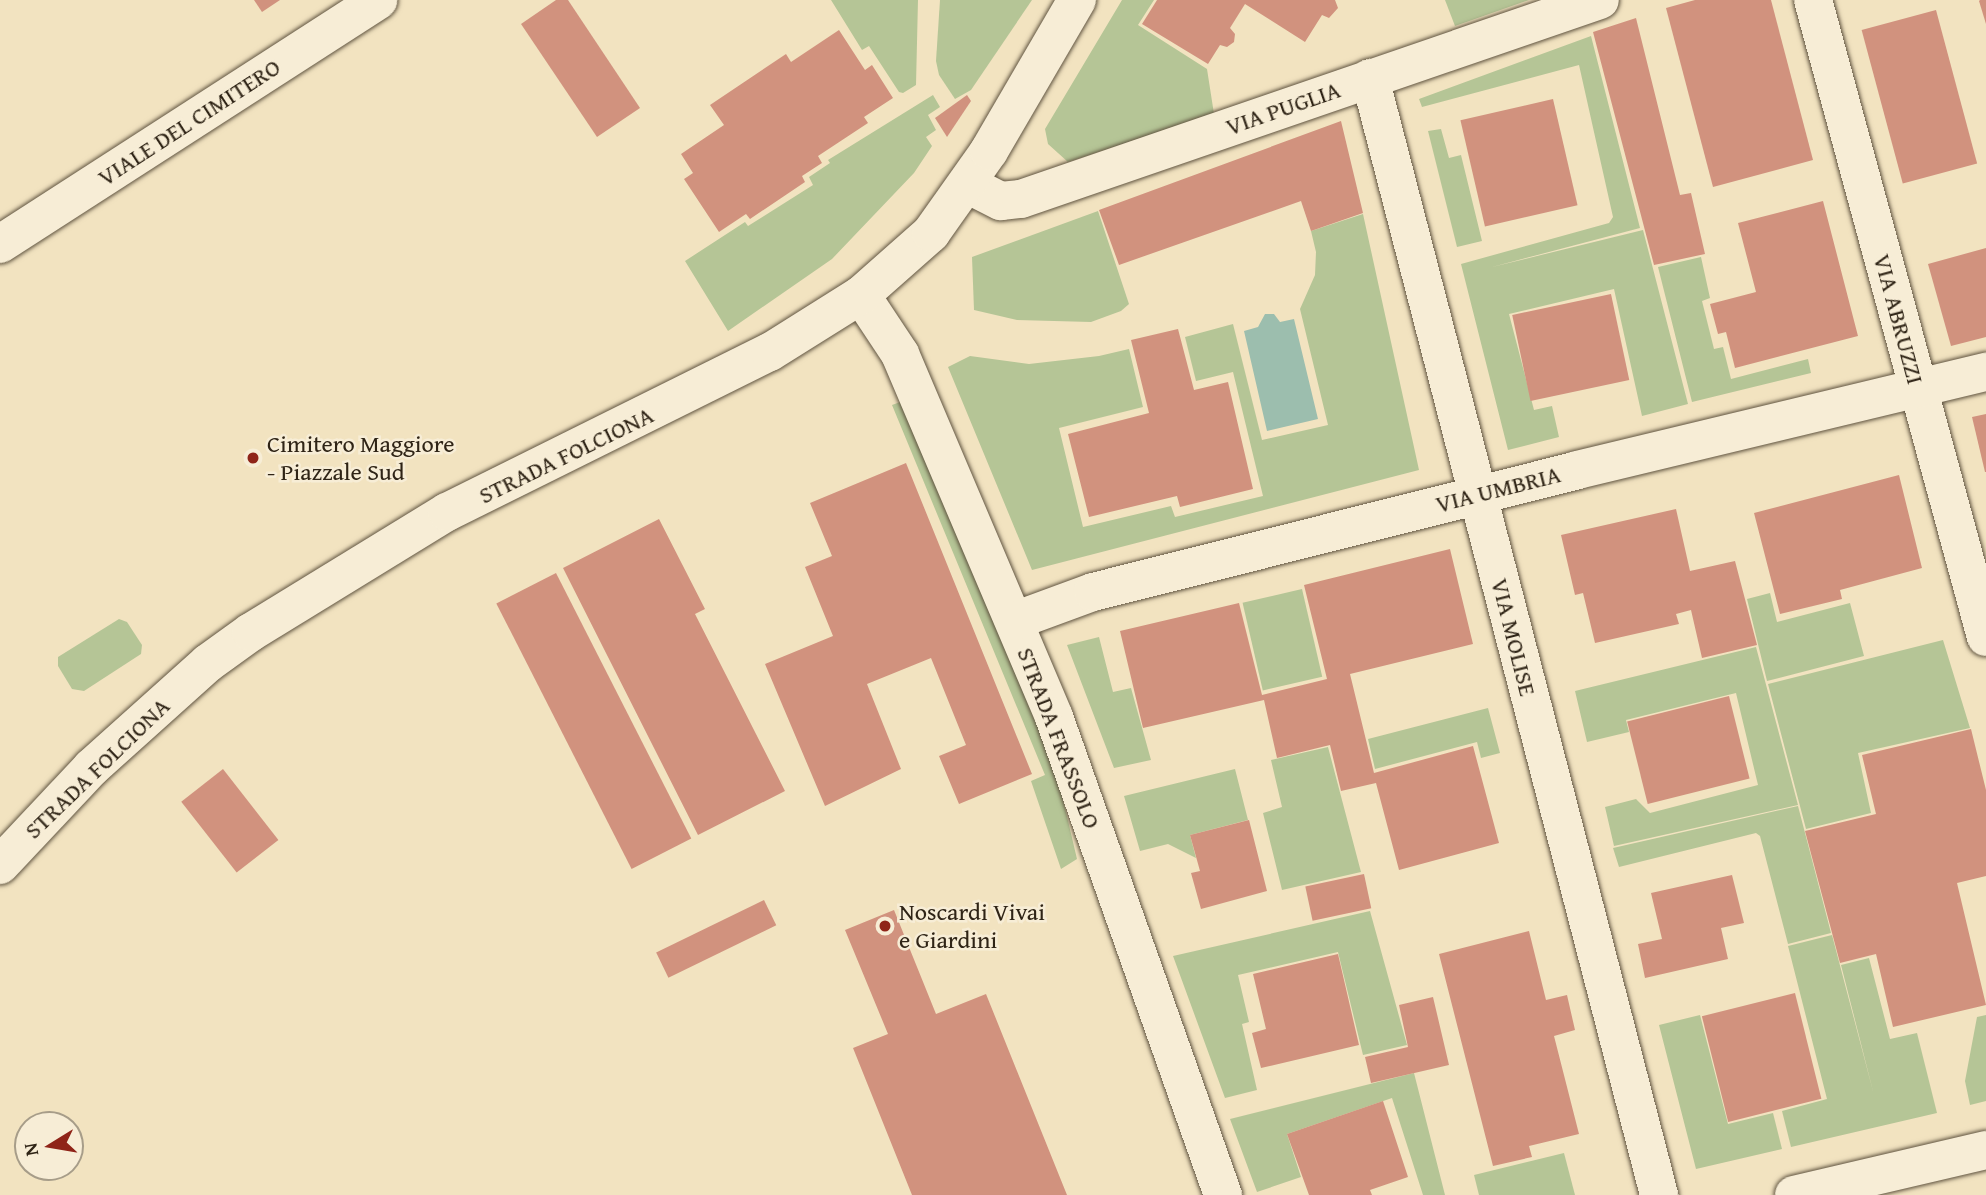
<!DOCTYPE html>
<style>
body{margin:0}
#map{position:relative;width:1986px;height:1195px;overflow:hidden;background:#f2e3c0;font-family:"Gentium Book Plus",serif}
div>[style]{position:absolute}
[style*='--x']{left:calc(var(--x)*1px);top:calc(var(--y)*1px);width:calc(var(--w)*1px);rotate:calc(var(--a)*1deg)}
.green>*{inset:0;background:#b5c596;transform-origin:0 0}
.water>*{inset:0;background:#9cbeae}
.building>*{inset:0;background:#d1927e;transform-origin:0 0}
.roads{filter:drop-shadow(0 0 2px #605440) drop-shadow(0 0 2px #605440)}
.street>*{height:38px;margin:-19px;padding:0 19px;transform-origin:19px;border-radius:19px;background:#f7edd6}
.dots>*{width:19px;height:19px;translate:-50% -50%;box-sizing:border-box;border:4px solid #f7edd6;border-radius:50%}
span{translate:-50% -50%;white-space:nowrap;text-align:center;line-height:1.15;-webkit-text-stroke:5px #f7edd6;paint-order:stroke}
.street-label{font-size:24px;color:#2f2416}
.poi-label{font-size:24px;color:#2f2416}
.left{translate:0 -50%;text-align:left}
.north{position:absolute;left:14px;top:1111px;width:70px;height:70px;box-sizing:border-box;background:#f7edd6;border:2px solid #a79d89;border-radius:50%;rotate:259deg;font-size:19px;font-weight:700;line-height:28px;text-align:center;color:#2f2416}
.north::after{content:'';display:block;margin:auto;width:24px;height:32px;background:#8f2418;clip-path:polygon(50% 0,100% 100%,50% 72%,0 100%)}
</style>
<div id="map">
<div class="green">
<div style="clip-path:polygon(831px 0,918px 0,916px 85px,903px 93px,899px 92px,869px 46px,862px 50px)"></div>
<div style="clip-path:polygon(940px 0,1032px 0,971px 90px,955px 99px,939px 75px,936px 61px)"></div>
<div style="clip-path:polygon(1122px 0,1154px 0,1138px 25px,1207px 69px,1214px 114px,1068px 162px,1048px 144px,1045px 129px)"></div>
<div style="clip-path:polygon(1445px 0,1529px 0,1455px 26px)"></div>
<div style="clip-path:polygon(1591px 36px,1640px 228px,1492px 267px,1643px 230px,1688px 404px,1642px 416px,1614px 289px,1509px 314px,1534px 410px,1552px 406px,1559px 437px,1508px 450px,1461px 264px,1609px 223px,1613px 217px,1579px 65px,1422px 107px,1419px 99px)"></div>
<div style="clip-path:polygon(933px 95px,940px 107px,928px 115px,936px 130px,926px 137px,932px 146px,914px 173px,832px 259px,728px 331px,685px 261px,745px 222px,748px 226px,813px 185px,809px 177px,830px 163px,828px 160px)"></div>
<div style="clip-path:polygon(1441px 129px,1449px 158px,1461px 155px,1482px 241px,1457px 247px,1428px 131px)"></div>
<div style="clip-path:polygon(1098px 211px,1129px 304px,1121px 311px,1091px 322px,1017px 320px,974px 310px,972px 257px)"></div>
<div style="clip-path:polygon(1363px 214px,1419px 470px,1032px 570px,948px 367px,970px 356px,1029px 364px,1099px 356px,1129px 349px,1143px 407px,1059px 428px,1083px 527px,1171px 506px,1175px 517px,1263px 496px,1233px 372px,1196px 381px,1185px 337px,1233px 324px,1262px 440px,1328px 425px,1300px 309px,1315px 275px,1316px 252px,1311px 231px)"></div>
<div style="clip-path:polygon(1701px 257px,1710px 298px,1702px 301px,1714px 349px,1723px 347px,1731px 379px,1808px 359px,1811px 373px,1692px 402px,1658px 267px)"></div>
<div style="clip-path:polygon(903px 401px,1056px 770px,1077px 859px,1061px 869px,1031px 781px,1045px 775px,892px 405px)"></div>
<div style="left:1302px;top:589px;width:90px;height:61px;rotate:77deg"></div>
<div style="clip-path:polygon(1770px 593px,1777px 622px,1850px 603px,1864px 656px,1767px 681px,1747px 599px)"></div>
<div style="clip-path:polygon(119px 619px,127px 622px,142px 645px,141px 654px,84px 691px,72px 689px,58px 666px,58px 657px)"></div>
<div style="clip-path:polygon(1099px 637px,1113px 692px,1131px 688px,1151px 760px,1114px 768px,1067px 645px)"></div>
<div style="clip-path:polygon(1943px 640px,1970px 728px,1858px 753px,1871px 813px,1806px 829px,1768px 684px)"></div>
<div style="clip-path:polygon(1756px 647px,1798px 805px,1614px 846px,1605px 807px,1636px 799px,1650px 813px,1758px 785px,1736px 693px,1626px 720px,1629px 732px,1587px 742px,1575px 691px)"></div>
<div style="clip-path:polygon(1488px 708px,1500px 753px,1481px 758px,1477px 742px,1375px 769px,1368px 739px)"></div>
<div style="clip-path:polygon(1328px 747px,1361px 872px,1282px 890px,1263px 813px,1282px 807px,1271px 760px)"></div>
<div style="clip-path:polygon(1235px 769px,1248px 820px,1190px 835px,1196px 858px,1168px 844px,1140px 851px,1124px 796px)"></div>
<div style="clip-path:polygon(1798px 806px,1831px 933px,1788px 944px,1760px 836px,1756px 833px,1619px 867px,1613px 848px)"></div>
<div style="clip-path:polygon(1370px 911px,1407px 1045px,1363px 1055px,1338px 952px,1238px 975px,1249px 1022px,1242px 1024px,1257px 1090px,1225px 1098px,1173px 956px)"></div>
<div style="clip-path:polygon(1832px 935px,1874px 1095px,1841px 965px,1869px 958px,1890px 1039px,1917px 1033px,1937px 1113px,1791px 1147px,1782px 1111px,1827px 1099px,1788px 946px)"></div>
<div style="clip-path:polygon(1700px 1015px,1728px 1124px,1773px 1113px,1782px 1149px,1696px 1169px,1659px 1025px)"></div>
<div style="clip-path:polygon(1986px 1015px,1986px 1101px,1970px 1105px,1965px 1081px,1977px 1017px)"></div>
<div style="clip-path:polygon(1414px 1073px,1445px 1195px,1423px 1195px,1392px 1098px,1287px 1134px,1301px 1177px,1257px 1192px,1230px 1119px)"></div>
<div style="clip-path:polygon(1564px 1153px,1575px 1195px,1479px 1195px,1474px 1175px)"></div>
</div>
<div class="water">
<div style="clip-path:polygon(1265px 314px,1274px 314px,1280px 322px,1294px 319px,1318px 419px,1267px 431px,1244px 331px,1258px 327px)"></div>
</div>
<div class="building">
<div style="clip-path:polygon(254px 0,280px 0,262px 12px)"></div>
<div style="clip-path:polygon(556px 0,568px 0,640px 108px,597px 137px,521px 24px)"></div>
<div style="clip-path:polygon(1157px 0,1335px 0,1338px 8px,1329px 18px,1322px 15px,1305px 42px,1245px 4px,1230px 28px,1235px 34px,1234px 42px,1227px 47px,1220px 45px,1208px 64px,1142px 24px)"></div>
<div style="clip-path:polygon(1695px 0,1771px 0,1813px 160px,1713px 187px,1666px 8px)"></div>
<div style="clip-path:polygon(1980px 0,1986px 0,1986px 24px,1979px 1px)"></div>
<div style="left:1936px;top:10px;width:159px;height:77px;rotate:75deg"></div>
<div style="clip-path:polygon(1636px 18px,1680px 195px,1691px 193px,1705px 254px,1654px 265px,1593px 32px)"></div>
<div style="clip-path:polygon(839px 30px,865px 70px,872px 65px,893px 98px,864px 117px,868px 123px,818px 156px,822px 163px,802px 176px,805px 182px,750px 219px,746px 214px,719px 232px,684px 179px,693px 173px,681px 154px,724px 125px,710px 105px,786px 54px,791px 62px)"></div>
<div style="clip-path:polygon(967px 95px,971px 101px,947px 137px,935px 118px)"></div>
<div style="left:1553px;top:99px;width:109px;height:95px;rotate:77deg"></div>
<div style="clip-path:polygon(1341px 121px,1363px 213px,1311px 231px,1301px 201px,1119px 265px,1099px 210px)"></div>
<div style="clip-path:polygon(1823px 201px,1858px 336px,1735px 368px,1726px 332px,1718px 334px,1710px 304px,1756px 292px,1738px 223px)"></div>
<div style="clip-path:polygon(1986px 248px,1986px 337px,1951px 346px,1928px 264px)"></div>
<div style="left:1611px;top:294px;width:88px;height:101px;rotate:78deg"></div>
<div style="clip-path:polygon(1178px 329px,1194px 390px,1228px 382px,1253px 489px,1180px 507px,1177px 496px,1089px 517px,1068px 434px,1149px 413px,1131px 340px)"></div>
<div style="clip-path:polygon(1986px 414px,1986px 472px,1985px 472px,1972px 417px)"></div>
<div style="clip-path:polygon(906px 463px,1032px 774px,959px 804px,939px 756px,966px 745px,931px 658px,867px 684px,901px 769px,825px 806px,765px 664px,833px 636px,805px 567px,832px 556px,810px 503px)"></div>
<div style="clip-path:polygon(1899px 475px,1922px 568px,1840px 590px,1842px 599px,1780px 614px,1754px 513px)"></div>
<div style="clip-path:polygon(1676px 509px,1690px 571px,1735px 561px,1757px 645px,1702px 658px,1691px 610px,1676px 614px,1679px 624px,1595px 643px,1583px 593px,1575px 595px,1561px 535px)"></div>
<div style="clip-path:polygon(659px 519px,705px 609px,695px 614px,785px 791px,698px 835px,563px 568px)"></div>
<div style="clip-path:polygon(1450px 549px,1473px 644px,1350px 674px,1374px 773px,1473px 746px,1499px 843px,1399px 870px,1376px 783px,1341px 791px,1330px 745px,1277px 758px,1264px 700px,1143px 728px,1120px 631px,1239px 603px,1262px 695px,1327px 679px,1304px 585px)"></div>
<div style="left:556px;top:573px;width:298px;height:67px;rotate:63deg"></div>
<div style="left:1729px;top:696px;width:85px;height:105px;rotate:76deg"></div>
<div style="clip-path:polygon(1971px 729px,1986px 790px,1986px 876px,1957px 883px,1986px 1005px,1893px 1027px,1876px 954px,1840px 963px,1805px 831px,1876px 814px,1862px 755px)"></div>
<div style="left:223px;top:769px;width:90px;height:53px;rotate:52deg"></div>
<div style="clip-path:polygon(1249px 820px,1267px 891px,1201px 909px,1191px 873px,1200px 871px,1190px 835px)"></div>
<div style="left:1364px;top:874px;width:35px;height:60px;rotate:78deg"></div>
<div style="clip-path:polygon(1732px 875px,1744px 923px,1721px 928px,1728px 959px,1645px 978px,1638px 944px,1662px 939px,1651px 893px)"></div>
<div style="left:764px;top:900px;width:28px;height:120px;rotate:64deg"></div>
<div style="clip-path:polygon(894px 910px,936px 1014px,986px 994px,1067px 1195px,912px 1195px,853px 1048px,888px 1034px,845px 930px)"></div>
<div style="clip-path:polygon(1529px 931px,1546px 1000px,1567px 995px,1575px 1030px,1554px 1036px,1579px 1134px,1529px 1146px,1532px 1157px,1493px 1166px,1439px 954px)"></div>
<div style="clip-path:polygon(1338px 954px,1359px 1045px,1261px 1068px,1252px 1033px,1266px 1029px,1253px 974px)"></div>
<div style="left:1795px;top:993px;width:109px;height:96px;rotate:76deg"></div>
<div style="clip-path:polygon(1433px 997px,1449px 1065px,1371px 1083px,1365px 1057px,1408px 1047px,1399px 1005px)"></div>
<div style="clip-path:polygon(1383px 1101px,1408px 1177px,1370px 1190px,1372px 1195px,1309px 1195px,1287px 1134px)"></div>
</div>
<div class="roads">
<div class="street">
<div style="--x:1813;--y:0;--w:660;--a:74.81"></div>
<div style="--x:1370;--y:78;--w:1154;--a:75.49"></div>
<div style="--x:967;--y:184;--w:38;--a:27"></div>
<div style="--x:1001;--y:201;--w:20;--a:-6"></div>
<div style="--x:1021;--y:199;--w:612;--a:-18.97"></div>
<div style="--x:0;--y:244;--w:450;--a:-32.8"></div>
<div style="--x:861;--y:295;--w:71;--a:56.5"></div>
<div style="--x:900;--y:354;--w:394;--a:67"></div>
<div style="--x:1054;--y:717;--w:507;--a:70.53"></div>
<div style="--x:1014;--y:621;--w:84;--a:-20.2"></div>
<div style="--x:1093;--y:592;--w:499;--a:-14.1"></div>
<div style="--x:1577;--y:470;--w:421;--a:-13.5"></div>
<div style="--x:0;--y:865;--w:133;--a:-46.8"></div>
<div style="--x:91;--y:768;--w:157;--a:-41.9"></div>
<div style="--x:208;--y:663;--w:53;--a:-35.8"></div>
<div style="--x:251;--y:632;--w:230;--a:-31.5"></div>
<div style="--x:447;--y:512;--w:360;--a:-26.4"></div>
<div style="--x:770;--y:352;--w:107;--a:-32.1"></div>
<div style="--x:861;--y:295;--w:94;--a:-41.5"></div>
<div style="--x:931;--y:233;--w:100;--a:-54.7"></div>
<div style="--x:989;--y:151;--w:175;--a:-59.8"></div>
<div style="--x:1794;--y:1195;--w:197;--a:-13.2"></div>
</div>
</div>
<div class="dots">
<div style="left:253px;top:458px;background:#8f2418"></div>
<div style="left:885px;top:926px;background:#8f2418"></div>
</div>
<div class="street-label">
<span style="left:1283px;top:108px;rotate:-19deg">VIA PUGLIA</span>
<span style="left:189px;top:122px;rotate:-33deg">VIALE DEL CIMITERO</span>
<span style="left:1899px;top:319px;rotate:75deg">VIA ABRUZZI</span>
<span style="left:566px;top:455px;rotate:-26deg">STRADA FOLCIONA</span>
<span style="left:1498px;top:489px;rotate:-14deg">VIA UMBRIA</span>
<span style="left:1514px;top:637px;rotate:76deg">VIA MOLISE</span>
<span style="left:1059px;top:738px;rotate:69deg">STRADA FRASSOLO</span>
<span style="left:97px;top:768px;rotate:-44deg">STRADA FOLCIONA</span>
</div>
<div class="poi-label">
<span class="left" style="left:267px;top:458px">Cimitero Maggiore<br>- Piazzale Sud</span>
<span class="left" style="left:899px;top:926px">Noscardi Vivai<br>e Giardini</span>
</div>
<div class="north">N</div>
</div>
